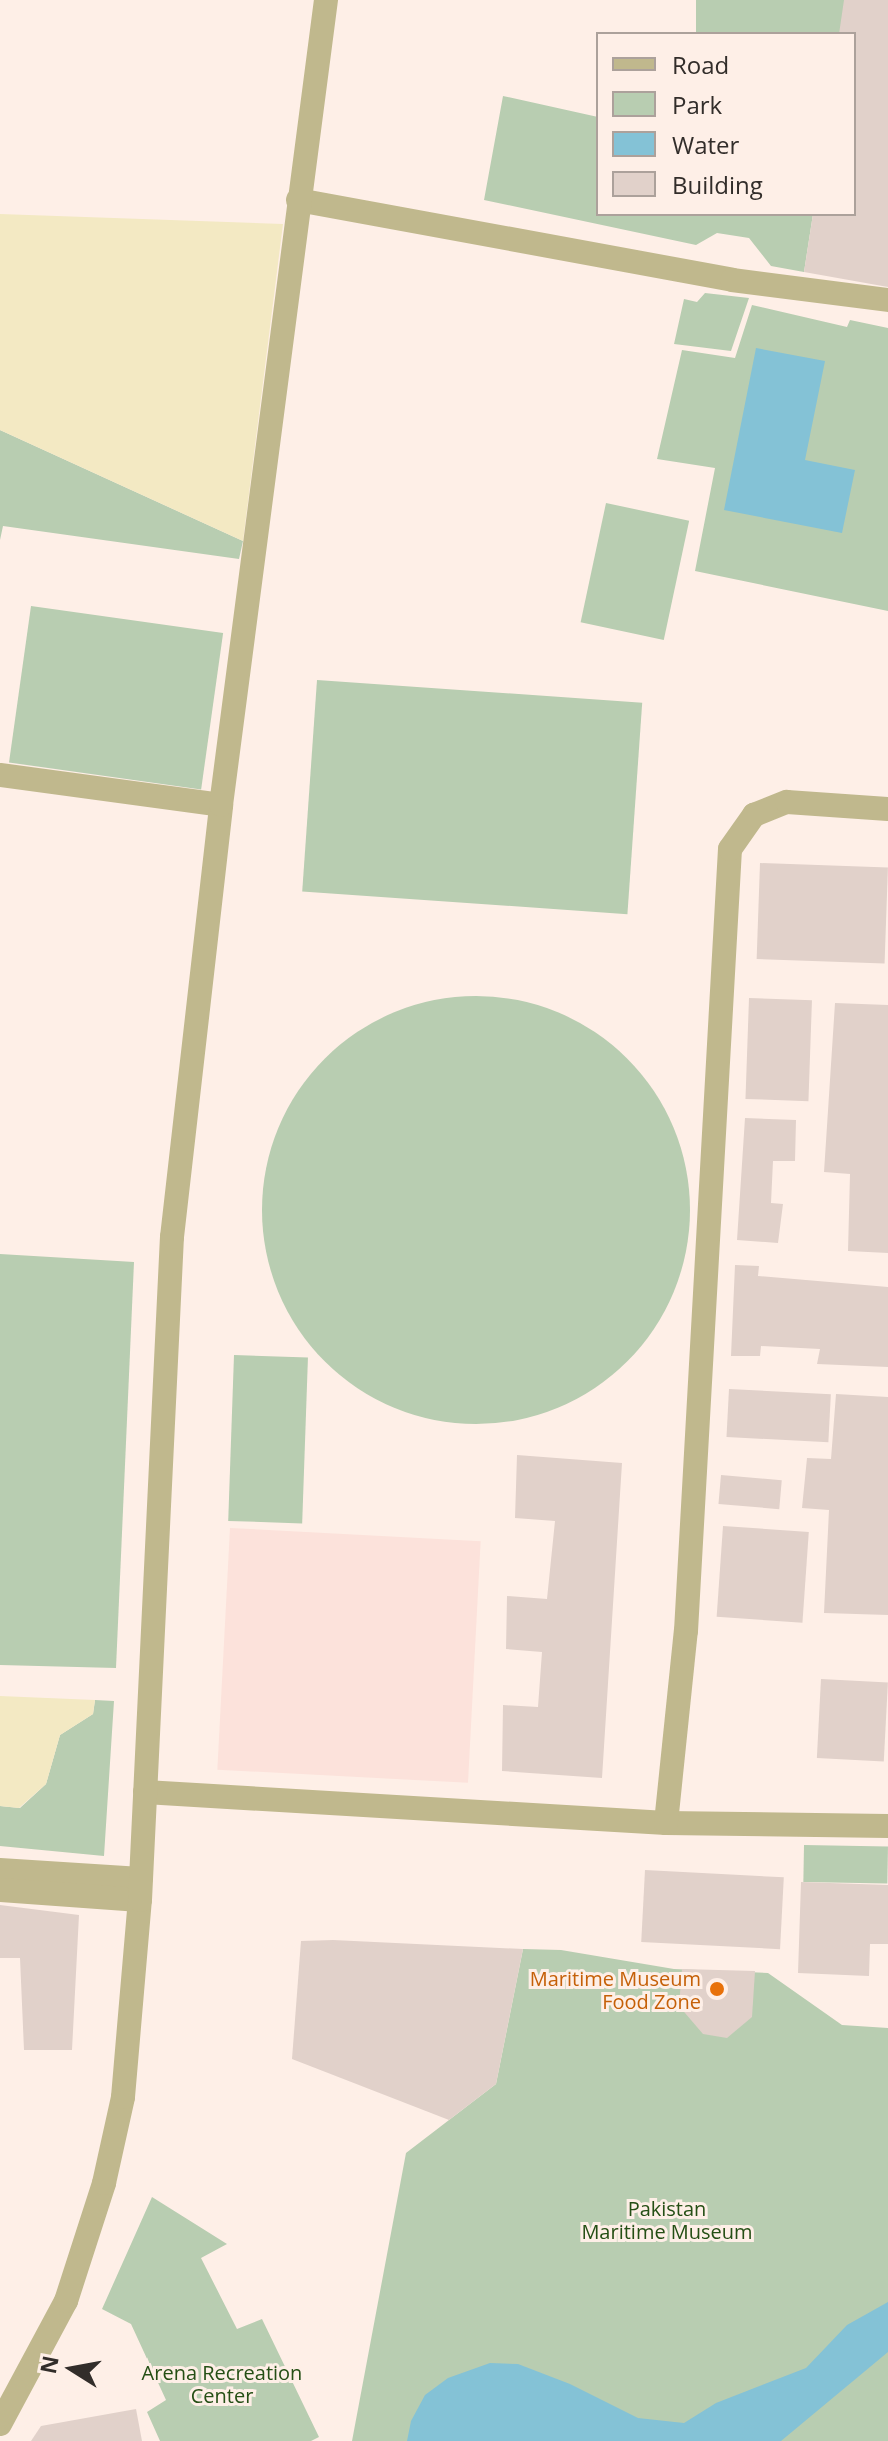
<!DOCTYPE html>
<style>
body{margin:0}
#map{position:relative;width:888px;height:2441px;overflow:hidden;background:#feefe7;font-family:"Open Sans",sans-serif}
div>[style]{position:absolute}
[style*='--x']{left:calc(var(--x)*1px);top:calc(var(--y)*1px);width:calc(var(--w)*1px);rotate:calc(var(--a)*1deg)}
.industrial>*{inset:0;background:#fce2db;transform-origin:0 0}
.green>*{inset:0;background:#b8cdb1;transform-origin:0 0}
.round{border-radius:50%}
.sand>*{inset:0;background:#f3e9c3}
.water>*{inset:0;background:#84c2d6}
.building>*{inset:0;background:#e1d1ca;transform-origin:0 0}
.minor>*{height:24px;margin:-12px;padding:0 12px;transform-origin:12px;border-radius:12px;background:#c0b88d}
.dots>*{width:22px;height:22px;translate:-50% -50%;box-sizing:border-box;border:4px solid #feefe7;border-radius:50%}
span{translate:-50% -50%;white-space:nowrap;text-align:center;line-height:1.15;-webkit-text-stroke:6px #feefe7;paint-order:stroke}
.food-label{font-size:20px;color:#c56008}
.right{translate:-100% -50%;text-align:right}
.park-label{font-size:20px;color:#254f15}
.legend{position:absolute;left:596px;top:32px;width:260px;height:184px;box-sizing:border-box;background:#feefe7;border:2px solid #aca19b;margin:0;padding:10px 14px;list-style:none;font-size:24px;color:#322d2a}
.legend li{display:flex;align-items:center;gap:16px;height:40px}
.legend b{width:40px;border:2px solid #aca19b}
.north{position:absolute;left:32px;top:2329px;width:80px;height:80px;-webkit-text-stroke:6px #feefe7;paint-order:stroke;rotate:281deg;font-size:22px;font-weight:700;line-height:32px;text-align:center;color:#322d2a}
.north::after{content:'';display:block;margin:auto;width:28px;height:36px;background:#322d2a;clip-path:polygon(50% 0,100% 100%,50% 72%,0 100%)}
</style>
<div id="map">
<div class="industrial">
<div style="left:230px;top:1528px;width:251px;height:242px;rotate:3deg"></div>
</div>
<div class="green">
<div style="left:696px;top:0;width:148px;height:35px"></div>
<div style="clip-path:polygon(503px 96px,598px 117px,598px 214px,813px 214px,804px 272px,771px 266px,749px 238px,717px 233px,696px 245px,484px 200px)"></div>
<div style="clip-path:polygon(705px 293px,749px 298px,731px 351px,674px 344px,684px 299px,697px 302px)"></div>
<div style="clip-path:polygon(752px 305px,847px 327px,850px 320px,888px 328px,888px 611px,695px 571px,715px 468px,657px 459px,682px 350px,735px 358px)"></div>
<div style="clip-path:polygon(0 430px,243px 541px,239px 559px,3px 526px,0 540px)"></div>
<div style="left:606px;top:503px;width:85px;height:122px;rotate:12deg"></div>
<div style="left:31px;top:606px;width:194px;height:158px;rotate:8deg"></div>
<div style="left:317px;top:680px;width:326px;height:212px;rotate:4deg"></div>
<div class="round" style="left:262px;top:996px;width:428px;height:428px"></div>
<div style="clip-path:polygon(0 1254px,134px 1262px,116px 1668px,0 1665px)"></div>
<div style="left:234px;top:1355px;width:74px;height:166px;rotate:2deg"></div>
<div style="clip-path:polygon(95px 1700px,114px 1701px,104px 1856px,0 1846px,0 1806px,20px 1808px,46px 1784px,60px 1735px,93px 1714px)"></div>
<div style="left:804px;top:1845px;width:84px;height:37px;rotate:1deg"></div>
<div style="clip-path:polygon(523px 1949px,561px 1950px,674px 1969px,768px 1973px,842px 2025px,888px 2028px,888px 2441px,352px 2441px,406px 2153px,496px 2084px)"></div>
<div style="clip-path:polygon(152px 2197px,227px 2244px,201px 2258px,237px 2329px,262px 2319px,319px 2437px,311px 2441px,160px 2441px,147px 2412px,166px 2400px,131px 2324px,102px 2309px)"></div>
</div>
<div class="sand">
<div style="clip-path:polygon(0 214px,283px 224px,243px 541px,0 430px)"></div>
<div style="clip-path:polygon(0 1696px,95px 1700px,93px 1714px,60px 1735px,46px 1784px,19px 1808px,0 1806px)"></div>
</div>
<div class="water">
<div style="clip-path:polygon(756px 348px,825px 361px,805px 460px,855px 470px,842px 533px,724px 510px)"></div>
<div style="clip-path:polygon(888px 2302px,888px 2352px,781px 2441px,407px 2441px,411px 2421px,425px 2395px,448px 2378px,490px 2363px,518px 2364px,570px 2384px,638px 2418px,684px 2423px,716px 2403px,806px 2368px,847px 2325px)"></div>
</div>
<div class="building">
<div style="clip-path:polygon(844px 0,888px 0,888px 287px,804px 272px,813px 214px,854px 214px,854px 34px,839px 34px)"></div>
<div style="left:760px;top:863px;width:128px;height:96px;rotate:2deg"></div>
<div style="left:749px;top:998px;width:63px;height:101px;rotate:2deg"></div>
<div style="clip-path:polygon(835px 1003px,888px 1005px,888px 1253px,848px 1251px,850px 1174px,824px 1172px)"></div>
<div style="clip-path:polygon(745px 1118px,796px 1120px,795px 1161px,773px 1161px,771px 1203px,783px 1204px,778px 1243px,737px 1240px)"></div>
<div style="clip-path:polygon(735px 1265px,759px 1266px,758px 1276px,888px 1287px,888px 1367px,817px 1364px,820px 1349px,761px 1346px,760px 1356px,731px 1356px)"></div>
<div style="left:729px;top:1389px;width:102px;height:48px;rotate:3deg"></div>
<div style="clip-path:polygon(836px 1394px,888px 1397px,888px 1615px,824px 1613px,829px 1510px,802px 1508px,807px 1458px,831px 1459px)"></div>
<div style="clip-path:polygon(517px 1455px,622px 1463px,602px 1778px,502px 1771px,503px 1705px,538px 1707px,542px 1652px,506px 1649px,507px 1596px,547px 1599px,555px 1521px,515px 1518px)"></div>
<div style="left:721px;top:1475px;width:61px;height:29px;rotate:5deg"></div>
<div style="left:723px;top:1526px;width:86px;height:91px;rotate:4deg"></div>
<div style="left:821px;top:1679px;width:67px;height:79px;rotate:3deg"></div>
<div style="left:645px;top:1870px;width:139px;height:72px;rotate:3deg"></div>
<div style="clip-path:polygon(801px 1882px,888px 1885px,888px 1944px,870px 1944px,869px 1976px,798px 1973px)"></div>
<div style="clip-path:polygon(0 1905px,79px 1915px,72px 2050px,24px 2050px,20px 1958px,0 1958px)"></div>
<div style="clip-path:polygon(333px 1940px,523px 1949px,496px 2084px,449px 2120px,292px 2059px,301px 1941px)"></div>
<div style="clip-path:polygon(682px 1969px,755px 1971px,752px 2017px,727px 2038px,703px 2034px,679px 2006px)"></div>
<div style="clip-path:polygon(136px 2409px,142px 2441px,31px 2441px,41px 2426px)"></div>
</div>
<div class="minor">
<div style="--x:298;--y:200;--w:441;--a:10.4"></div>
<div style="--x:732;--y:280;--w:157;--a:7.3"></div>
<div style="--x:0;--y:775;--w:223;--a:7.7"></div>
<div style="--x:145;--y:1792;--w:522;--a:3.41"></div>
<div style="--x:666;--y:1823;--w:222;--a:0.8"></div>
<div style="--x:666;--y:1823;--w:193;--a:-84.1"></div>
<div style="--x:686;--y:1631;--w:783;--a:-86.78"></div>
<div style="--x:730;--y:849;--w:42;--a:-54.8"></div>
<div style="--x:754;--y:815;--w:35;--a:-22"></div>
<div style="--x:787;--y:802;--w:101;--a:4"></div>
<div style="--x:0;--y:1870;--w:141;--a:3.7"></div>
<div style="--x:0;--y:1890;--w:140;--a:4.1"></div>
<div style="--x:0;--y:2424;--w:140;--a:-61.8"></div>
<div style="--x:66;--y:2301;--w:124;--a:-72.1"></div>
<div style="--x:104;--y:2183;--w:88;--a:-77.5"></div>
<div style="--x:123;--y:2097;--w:198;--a:-85.1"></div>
<div style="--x:140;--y:1900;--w:664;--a:-87.24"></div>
<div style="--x:172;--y:1237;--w:435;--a:-83.5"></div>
<div style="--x:221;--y:805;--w:812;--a:-82.57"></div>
</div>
<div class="dots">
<div style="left:717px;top:1989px;background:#e8710a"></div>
</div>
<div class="food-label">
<span class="right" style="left:701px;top:1990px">Maritime Museum<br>Food Zone</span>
</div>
<div class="park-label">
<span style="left:667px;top:2220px">Pakistan<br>Maritime Museum</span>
<span style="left:222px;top:2384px">Arena Recreation<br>Center</span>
</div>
<ul class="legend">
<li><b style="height:10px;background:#c0b88d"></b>Road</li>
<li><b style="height:22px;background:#b8cdb1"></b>Park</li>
<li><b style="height:22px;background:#84c2d6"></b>Water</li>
<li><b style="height:22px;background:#e1d1ca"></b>Building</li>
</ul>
<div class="north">N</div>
</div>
